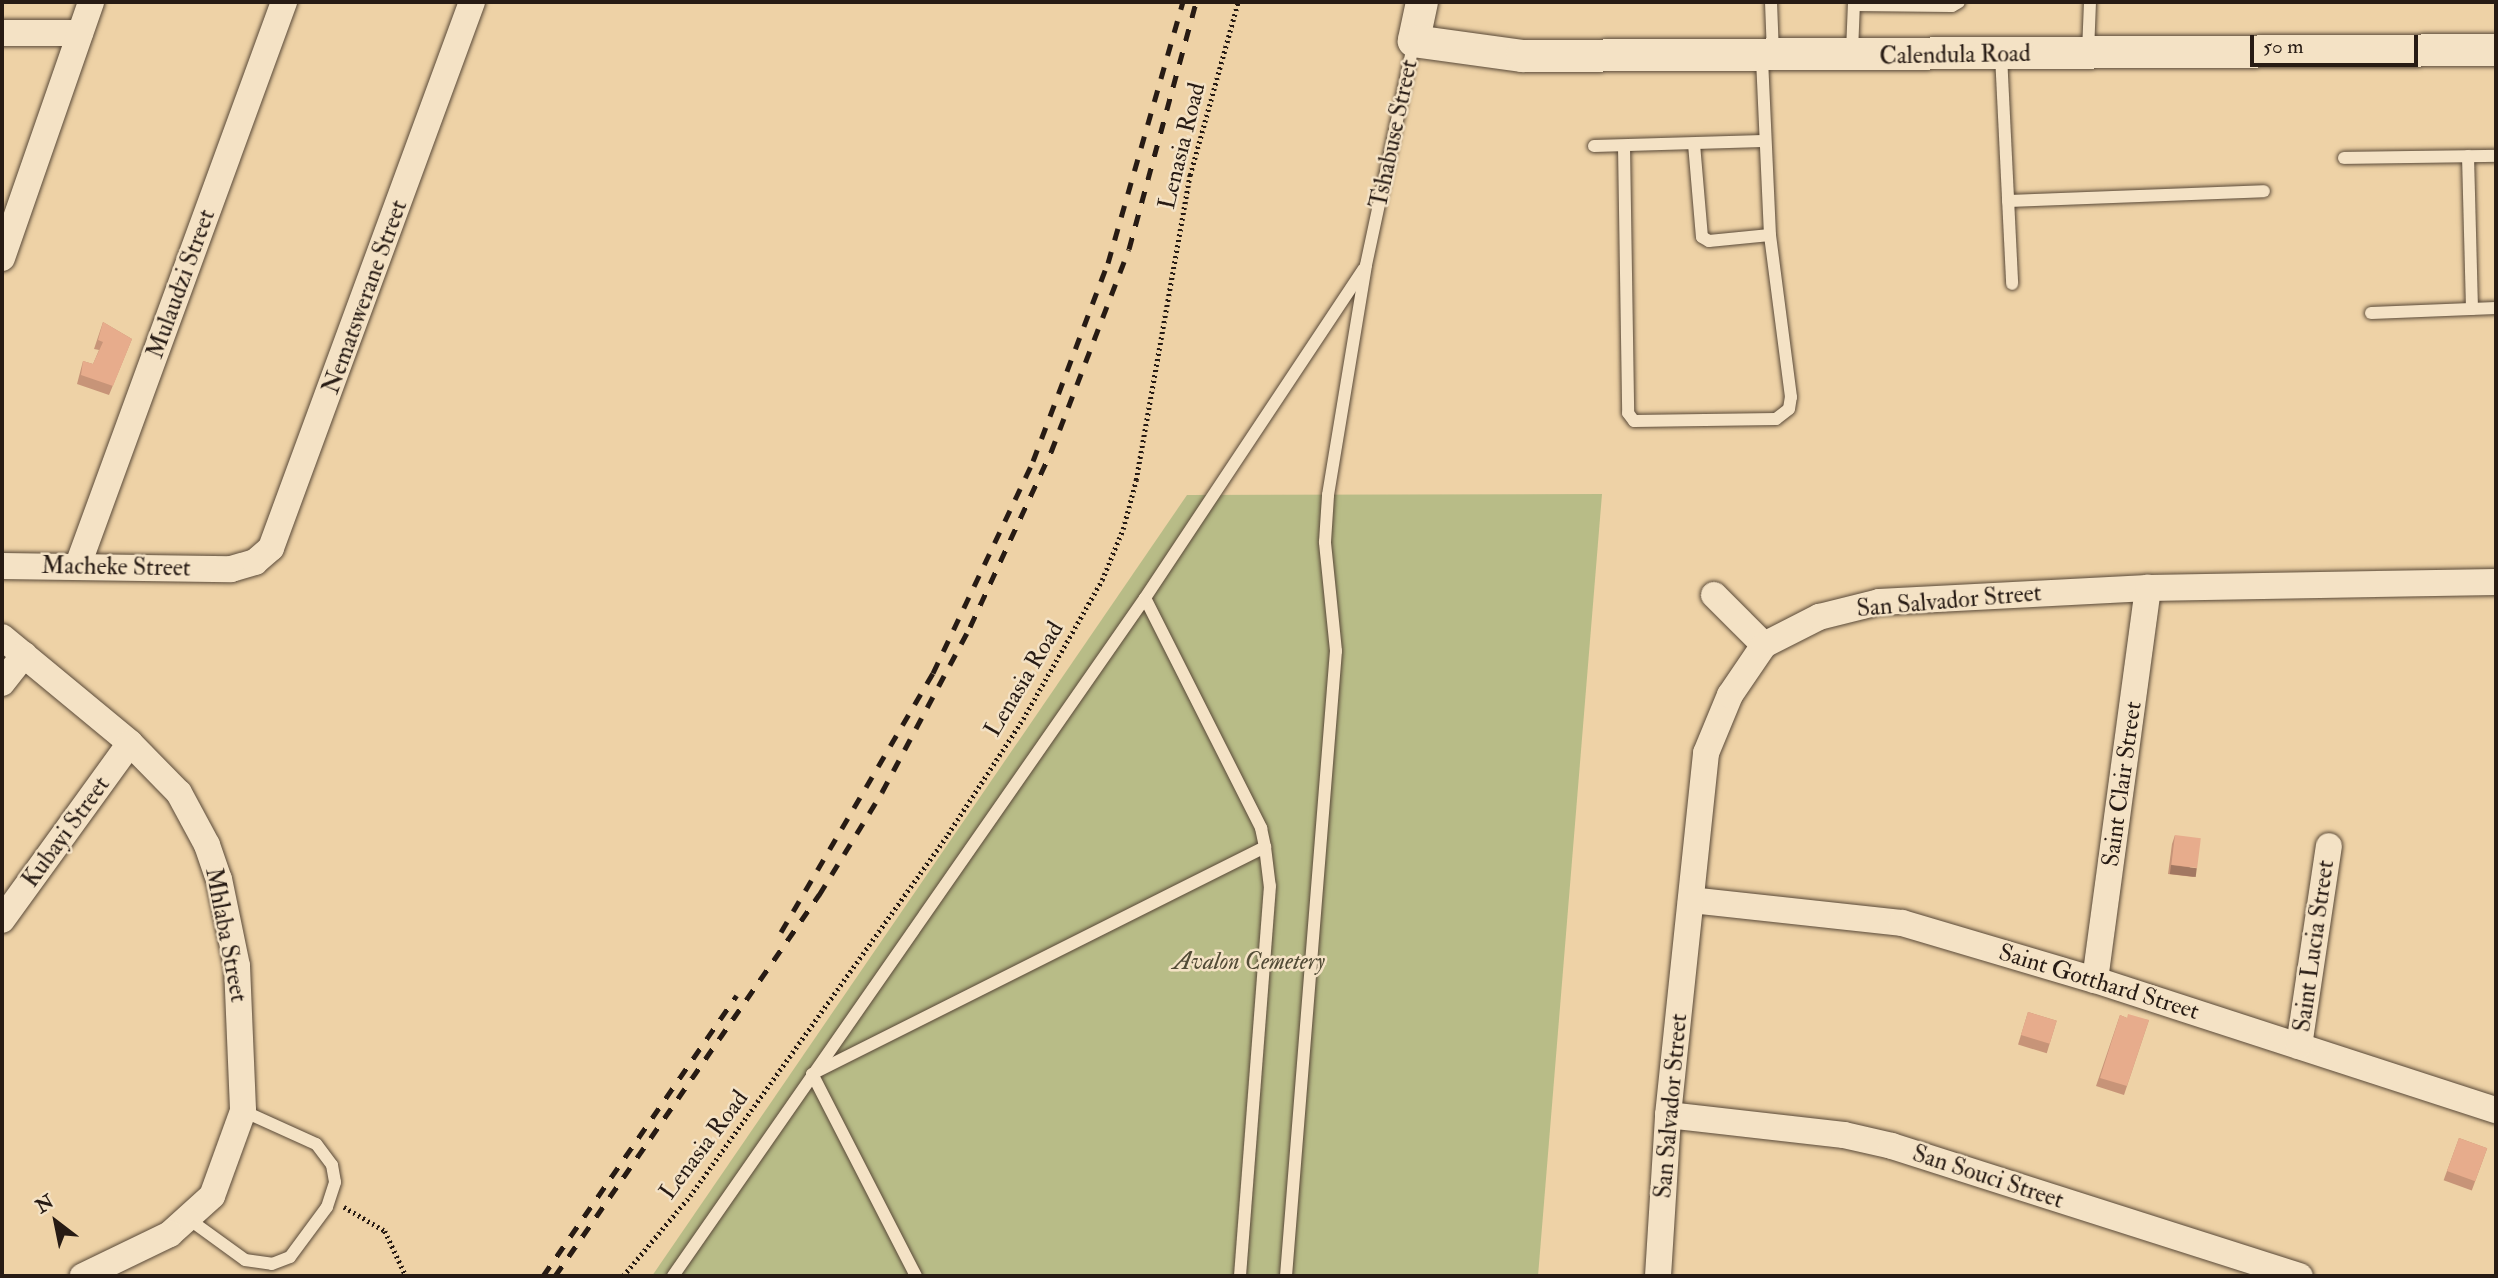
<!DOCTYPE html>
<style>
body{margin:0}
#map{position:relative;width:2498px;height:1278px;overflow:hidden;background:#eed2a6;font-family:"IM FELL Double Pica",serif}
div>[style]{position:absolute}
[style*='--x']{left:calc(var(--x)*1px);top:calc(var(--y)*1px);width:calc(var(--w)*1px);rotate:calc(var(--a)*1deg)}
.green>*{inset:0;background:#b8bc87}
.path>*{height:4.5px;margin-top:-2.25px;transform-origin:0;background:repeating-linear-gradient(90deg,#271b14 0 2px,transparent 0 5.5px)}
.roads{filter:drop-shadow(0 0 2px #594938) drop-shadow(0 0 2px #594938)}
.service>*{height:12px;margin:-6px;padding:0 6px;transform-origin:6px;border-radius:6px;background:#f4e2c5}
.minor>*{height:26px;margin:-13px;padding:0 13px;transform-origin:13px;border-radius:13px;background:#f4e2c5}
.tertiary>*{height:32px;margin:-16px;padding:0 16px;transform-origin:16px;border-radius:16px;background:#f4e2c5}
.rail>*{height:5px;margin-top:-2.5px;transform-origin:0;background:repeating-linear-gradient(90deg,#271b14 0 12px,transparent 0 24px)}
.wall>*{inset:0;background:#c79478;transform-origin:0 0}
.shaded-wall>*{inset:0;background:#a27862;transform-origin:0 0}
.building>*{inset:0;background:#e7ac8c;transform-origin:0 0}
span{translate:-50% -50%;white-space:nowrap;text-align:center;line-height:1.15;-webkit-text-stroke:5px #f4e2c5;paint-order:stroke}
.street-label{font-size:24px;color:#271b14}
.park-label{font-size:24px;color:#524b36;font-style:italic}
.frame{position:absolute;inset:0;border:4px solid #271b14;pointer-events:none}
.north{position:absolute;left:21px;top:1187px;width:70px;height:70px;-webkit-text-stroke:5px #f4e2c5;paint-order:stroke;rotate:328deg;font-size:19px;font-weight:700;line-height:28px;text-align:center;color:#271b14}
.north::after{content:'';display:block;margin:auto;width:24px;height:32px;background:#271b14;clip-path:polygon(50% 0,100% 100%,50% 72%,0 100%)}
.scale{position:absolute;left:2250px;top:35px;width:168px;height:32px;box-sizing:border-box;border:4px solid #271b14;border-top:0;padding-left:9px;font-size:21px;line-height:24px;white-space:nowrap;color:#271b14;-webkit-text-stroke:5px #f4e2c5;paint-order:stroke}
</style>
<div id="map">
<div class="green">
<div style="clip-path:polygon(1602px 494px,1538px 1276px,652px 1276px,1187px 495px)"></div>
</div>
<div class="path">
<div style="--x:344;--y:1207;--w:48;--a:30.3"></div>
<div style="--x:385;--y:1231;--w:50;--a:65"></div>
<div style="--x:623;--y:1276;--w:104;--a:-50.1"></div>
<div style="--x:690;--y:1196;--w:445;--a:-54.5"></div>
<div style="--x:948;--y:834;--w:137;--a:-56.9"></div>
<div style="--x:1023;--y:719;--w:160;--a:-60.4"></div>
<div style="--x:1102;--y:580;--w:55;--a:-67.6"></div>
<div style="--x:1123;--y:529;--w:51;--a:-75.1"></div>
<div style="--x:1136;--y:480;--w:310;--a:-80"></div>
<div style="--x:1190;--y:175;--w:180;--a:-74.5"></div>
</div>
<div class="roads">
<div class="service">
<div style="--x:1771;--y:2;--w:51;--a:87.8"></div>
<div style="--x:1854;--y:5;--w:98;--a:0.6"></div>
<div style="--x:1952;--y:6;--w:8;--a:-30"></div>
<div style="--x:1852;--y:52;--w:50;--a:-87.7"></div>
<div style="--x:2088;--y:52;--w:50;--a:-87.7"></div>
<div style="--x:2001;--y:55;--w:229;--a:87.2"></div>
<div style="--x:1694;--y:144;--w:93;--a:85.1"></div>
<div style="--x:1702;--y:237;--w:8;--a:30"></div>
<div style="--x:1709;--y:241;--w:61;--a:-5.6"></div>
<div style="--x:1594;--y:146;--w:169;--a:-1.7"></div>
<div style="--x:1624;--y:146;--w:267;--a:89.1"></div>
<div style="--x:1628;--y:413;--w:10;--a:53"></div>
<div style="--x:1634;--y:421;--w:142;--a:-0.8"></div>
<div style="--x:1776;--y:419;--w:16;--a:-38"></div>
<div style="--x:1789;--y:409;--w:12;--a:-81"></div>
<div style="--x:1791;--y:397;--w:163;--a:-97.4"></div>
<div style="--x:1770;--y:235;--w:178;--a:-92.6"></div>
<div style="--x:2468;--y:156;--w:153;--a:88.5"></div>
<div style="--x:2344;--y:158;--w:152;--a:-0.8"></div>
<div style="--x:2008;--y:201;--w:256;--a:-2.2"></div>
<div style="--x:2371;--y:313;--w:125;--a:-2.3"></div>
<div style="--x:1145;--y:598;--w:258;--a:63.2"></div>
<div style="--x:1261;--y:828;--w:19;--a:78"></div>
<div style="--x:1265;--y:847;--w:39;--a:83"></div>
<div style="--x:1270;--y:886;--w:391;--a:94.4"></div>
<div style="--x:190;--y:1220;--w:68;--a:36"></div>
<div style="--x:245;--y:1260;--w:27;--a:8"></div>
<div style="--x:272;--y:1264;--w:19;--a:-21"></div>
<div style="--x:290;--y:1257;--w:62;--a:-53.5"></div>
<div style="--x:327;--y:1207;--w:26;--a:-72"></div>
<div style="--x:335;--y:1182;--w:17;--a:-100"></div>
<div style="--x:332;--y:1165;--w:26;--a:-127"></div>
<div style="--x:316;--y:1144;--w:80;--a:-155.7"></div>
<div style="--x:673;--y:1276;--w:826;--a:-55.16"></div>
<div style="--x:1145;--y:598;--w:395;--a:-56.4"></div>
<div style="--x:916;--y:1276;--w:227;--a:-117.2"></div>
<div style="--x:812;--y:1074;--w:507;--a:-26.62"></div>
<div style="--x:1286;--y:1276;--w:627;--a:-85.43"></div>
<div style="--x:1336;--y:651;--w:110;--a:-95.8"></div>
<div style="--x:1325;--y:542;--w:47;--a:-86.3"></div>
<div style="--x:1328;--y:495;--w:233;--a:-80.6"></div>
<div style="--x:1366;--y:265;--w:229;--a:-77.9"></div>
</div>
<div class="minor">
<div style="--x:2;--y:33;--w:78;--a:0"></div>
<div style="--x:2;--y:258;--w:271;--a:-70.8"></div>
<div style="--x:78;--y:565;--w:600;--a:-69.9"></div>
<div style="--x:2;--y:566;--w:229;--a:0.8"></div>
<div style="--x:231;--y:569;--w:25;--a:-16"></div>
<div style="--x:255;--y:562;--w:21;--a:-41"></div>
<div style="--x:271;--y:548;--w:582;--a:-69.79"></div>
<div style="--x:1714;--y:595;--w:71;--a:45"></div>
<div style="--x:2;--y:637;--w:166;--a:39.6"></div>
<div style="--x:130;--y:743;--w:70;--a:45.6"></div>
<div style="--x:179;--y:793;--w:59;--a:61.7"></div>
<div style="--x:207;--y:845;--w:36;--a:71"></div>
<div style="--x:219;--y:879;--w:89;--a:78.3"></div>
<div style="--x:237;--y:966;--w:145;--a:87.6"></div>
<div style="--x:243;--y:1111;--w:90;--a:110"></div>
<div style="--x:212;--y:1196;--w:57;--a:137.9"></div>
<div style="--x:170;--y:1234;--w:97;--a:154.2"></div>
<div style="--x:2;--y:683;--w:36;--a:-52"></div>
<div style="--x:1691;--y:900;--w:212;--a:6.2"></div>
<div style="--x:1902;--y:923;--w:201;--a:16.5"></div>
<div style="--x:2095;--y:980;--w:422;--a:18"></div>
<div style="--x:2;--y:920;--w:218;--a:-54.1"></div>
<div style="--x:2095;--y:980;--w:396;--a:-82.3"></div>
<div style="--x:2299;--y:1046;--w:202;--a:-81.5"></div>
<div style="--x:1668;--y:1115;--w:177;--a:6.5"></div>
<div style="--x:1844;--y:1135;--w:49;--a:12.9"></div>
<div style="--x:1892;--y:1146;--w:428;--a:17.7"></div>
<div style="--x:1658;--y:1276;--w:161;--a:-86.4"></div>
<div style="--x:1668;--y:1115;--w:364;--a:-84"></div>
<div style="--x:1706;--y:753;--w:63;--a:-67.5"></div>
<div style="--x:1730;--y:695;--w:60;--a:-55.8"></div>
<div style="--x:1764;--y:645;--w:62;--a:-27"></div>
<div style="--x:1819;--y:617;--w:62;--a:-14"></div>
<div style="--x:1879;--y:602;--w:269;--a:-3"></div>
<div style="--x:2148;--y:588;--w:348;--a:-1"></div>
</div>
<div class="tertiary">
<div style="--x:1422;--y:2;--w:40;--a:102"></div>
<div style="--x:1414;--y:41;--w:109;--a:7.9"></div>
<div style="--x:1522;--y:56;--w:974;--a:-0.35"></div>
</div>
</div>
<div class="rail">
<div style="--x:781;--y:932;--w:300;--a:-59.6"></div>
<div style="--x:933;--y:673;--w:234;--a:-64.7"></div>
<div style="--x:1033;--y:461;--w:212;--a:-69.3"></div>
<div style="--x:1108;--y:263;--w:272;--a:-74"></div>
<div style="--x:543;--y:1276;--w:341;--a:-55.4"></div>
<div style="--x:555;--y:1276;--w:464;--a:-55.3"></div>
<div style="--x:819;--y:895;--w:121;--a:-58.5"></div>
<div style="--x:882;--y:792;--w:187;--a:-61.9"></div>
<div style="--x:970;--y:627;--w:193;--a:-65.2"></div>
<div style="--x:1051;--y:452;--w:217;--a:-69"></div>
<div style="--x:1129;--y:249;--w:256;--a:-74.8"></div>
</div>
<div class="wall">
<div style="clip-path:polygon(103px 322px,132px 339px,109px 395px,77px 384px,83px 361px,93px 364px,99px 350px,94px 349px)"></div>
<div style="clip-path:polygon(2175px 835px,2194px 877px,2168px 874px,2172px 844px)"></div>
<div style="left:2028px;top:1012px;width:30px;height:34px;rotate:17deg"></div>
<div style="clip-path:polygon(2120px 1015px,2127px 1018px,2149px 1020px,2124px 1095px,2096px 1086px)"></div>
<div style="left:2459px;top:1138px;width:30px;height:45px;rotate:20deg"></div>
</div>
<div class="shaded-wall">
<div style="left:2171px;top:865px;width:26px;height:9px;rotate:7deg"></div>
</div>
<div class="building">
<div style="clip-path:polygon(103px 322px,132px 339px,113px 386px,81px 375px,83px 361px,93px 364px,103px 342px,98px 340px)"></div>
<div style="left:2175px;top:835px;width:26px;height:30px;rotate:7deg"></div>
<div style="left:2028px;top:1012px;width:30px;height:24px;rotate:17deg"></div>
<div style="clip-path:polygon(2128px 1014px,2149px 1020px,2127px 1086px,2100px 1078px,2120px 1015px,2127px 1018px)"></div>
<div style="left:2459px;top:1138px;width:30px;height:35px;rotate:20deg"></div>
</div>
<div class="street-label">
<span style="left:1955px;top:55px;rotate:-1deg">Calendula Road</span>
<span style="left:1394px;top:134px;rotate:-78deg">Tshabuse Street</span>
<span style="left:1182px;top:146px;rotate:-76deg">Lenasia Road</span>
<span style="left:181px;top:284px;rotate:-70deg">Mulaudzi Street</span>
<span style="left:365px;top:297px;rotate:-70deg">Nematswerane Street</span>
<span style="left:116px;top:567px;rotate:1deg">Macheke Street</span>
<span style="left:1949px;top:601px;rotate:-5deg">San Salvador Street</span>
<span style="left:1024px;top:679px;rotate:-59deg">Lenasia Road</span>
<span style="left:2122px;top:784px;rotate:-82deg">Saint Clair Street</span>
<span style="left:66px;top:832px;rotate:-54deg">Kubayi Street</span>
<span style="left:226px;top:935px;rotate:79deg">Mhlaba Street</span>
<span style="left:2314px;top:946px;rotate:-82deg">Saint Lucia Street</span>
<span style="left:2099px;top:982px;rotate:17deg">Saint Gotthard Street</span>
<span style="left:1671px;top:1106px;rotate:-85deg">San Salvador Street</span>
<span style="left:704px;top:1145px;rotate:-53deg">Lenasia Road</span>
<span style="left:1988px;top:1177px;rotate:18deg">San Souci Street</span>
</div>
<div class="park-label">
<span style="left:1249px;top:962px">Avalon Cemetery</span>
</div>
<div class="frame"></div>
<div class="north">N</div>
<div class="scale">50 m</div>
</div>
